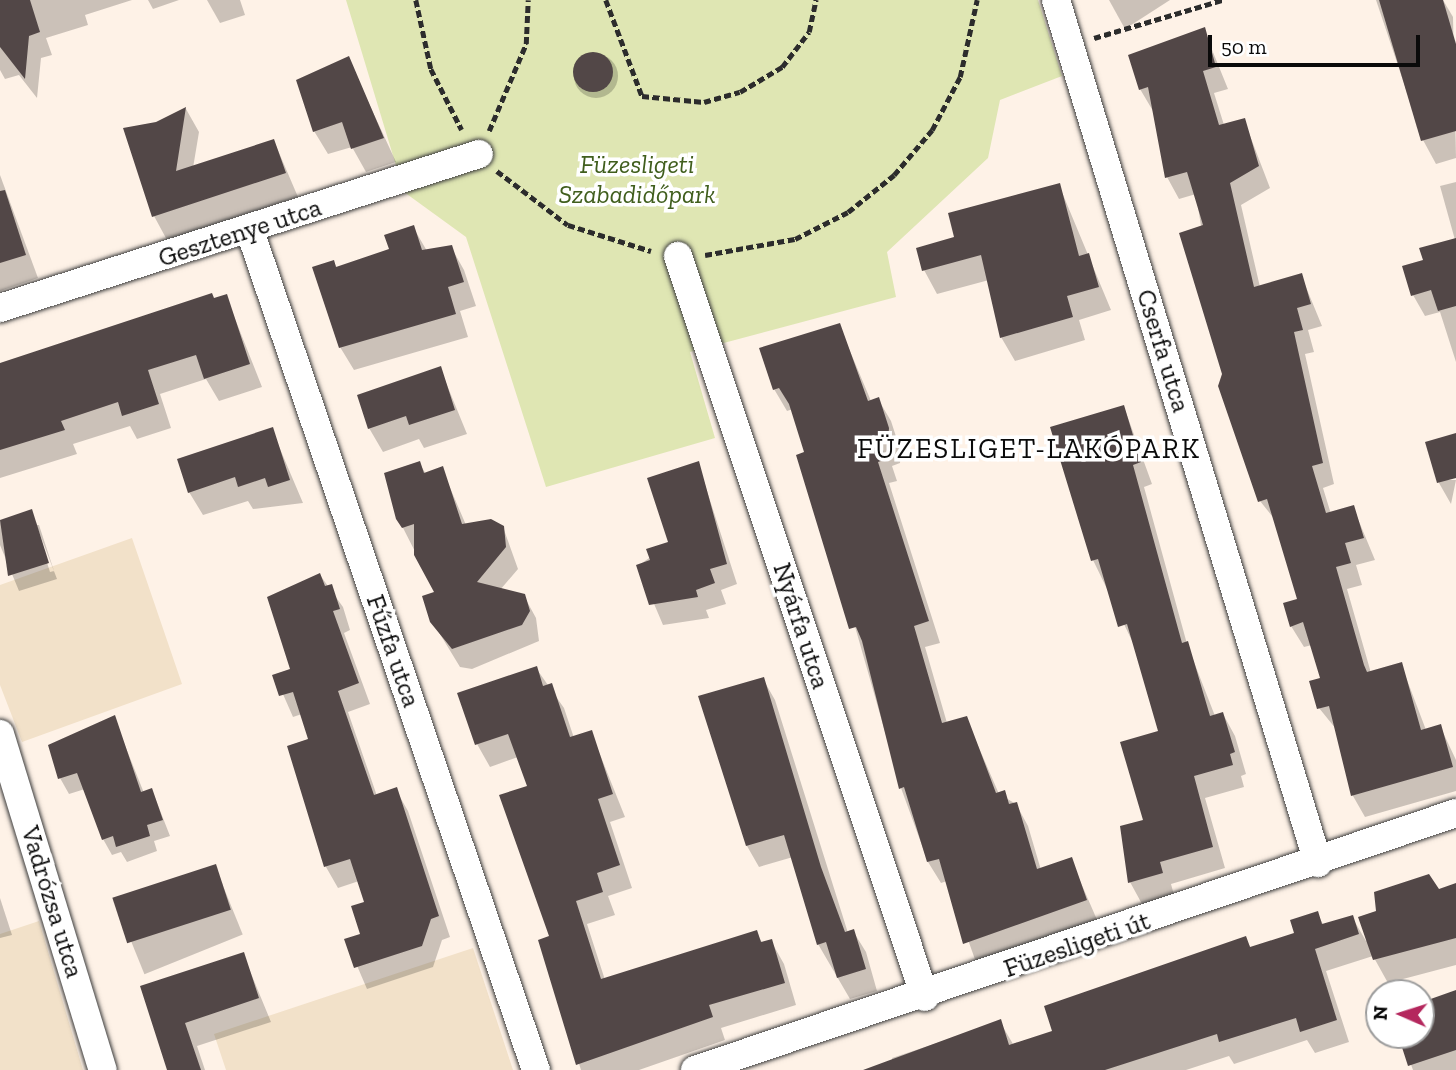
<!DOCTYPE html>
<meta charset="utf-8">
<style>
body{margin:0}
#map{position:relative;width:1456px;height:1070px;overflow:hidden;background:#fef2e7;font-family:"Zilla Slab",serif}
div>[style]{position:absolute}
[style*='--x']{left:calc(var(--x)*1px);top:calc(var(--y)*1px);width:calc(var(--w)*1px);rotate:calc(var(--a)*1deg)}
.farmland>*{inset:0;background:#f2e1c9}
.green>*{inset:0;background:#dfe6b3}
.shadow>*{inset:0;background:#0003;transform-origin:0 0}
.round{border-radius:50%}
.building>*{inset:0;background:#524747;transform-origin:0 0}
.path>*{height:4.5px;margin-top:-2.25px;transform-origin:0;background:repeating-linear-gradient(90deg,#2c2c2c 0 7px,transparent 0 10.5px)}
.roads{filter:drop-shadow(0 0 2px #3d3d3d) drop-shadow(0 0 2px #3d3d3d)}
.minor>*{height:28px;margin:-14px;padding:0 14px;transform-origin:14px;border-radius:14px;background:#fff}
span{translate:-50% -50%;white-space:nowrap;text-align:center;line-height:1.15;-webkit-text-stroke:7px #fff;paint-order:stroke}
.park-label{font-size:26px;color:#405e1d;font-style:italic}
.street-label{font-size:26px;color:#0a0a0a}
.neighbourhood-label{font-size:28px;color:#0a0a0a;letter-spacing:2px}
.north{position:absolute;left:1365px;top:979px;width:70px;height:70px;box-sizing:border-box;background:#fff;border:2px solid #9d9d9d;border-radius:50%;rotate:273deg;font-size:19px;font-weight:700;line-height:28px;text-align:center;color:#0a0a0a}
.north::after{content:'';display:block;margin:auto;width:24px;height:32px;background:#b4275d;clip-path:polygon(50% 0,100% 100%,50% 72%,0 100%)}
.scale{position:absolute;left:1208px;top:35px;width:212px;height:32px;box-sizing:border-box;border:4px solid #0a0a0a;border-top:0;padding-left:9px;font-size:21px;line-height:24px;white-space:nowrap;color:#0a0a0a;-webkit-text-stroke:5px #fff;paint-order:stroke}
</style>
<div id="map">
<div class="farmland">
<div style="clip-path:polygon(132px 538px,182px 684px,22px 742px,0 685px,0 585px)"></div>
<div style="clip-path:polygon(39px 921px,83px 1070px,0 1070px,0 934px)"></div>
<div style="clip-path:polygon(473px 948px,513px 1070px,226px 1070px,214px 1034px)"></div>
</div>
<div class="green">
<div style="clip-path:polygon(346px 0,1038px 0,1062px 76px,1000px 100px,988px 158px,887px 252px,896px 297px,690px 352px,715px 438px,546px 487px,466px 237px,404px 192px)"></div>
</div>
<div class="shadow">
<div style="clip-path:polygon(0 0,132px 0,85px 15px,88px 25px,46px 38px,52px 55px,41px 58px,37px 98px,19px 75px,5px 79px,0 70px)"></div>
<div style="clip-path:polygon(148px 0,179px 0,153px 9px)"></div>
<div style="clip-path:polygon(207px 0,240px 0,245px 15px,220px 23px)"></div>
<div style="clip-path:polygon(1109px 0,1170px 0,1125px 29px)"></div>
<div style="clip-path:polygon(1376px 0,1443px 0,1453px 17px,1456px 158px,1436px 164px,1423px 140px)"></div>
<div style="clip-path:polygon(1204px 30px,1228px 89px,1214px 93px,1224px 125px,1244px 120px,1270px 188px,1241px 205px,1260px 287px,1301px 275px,1322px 326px,1308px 330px,1314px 352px,1305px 354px,1334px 484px,1323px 488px,1331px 514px,1353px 507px,1375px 560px,1356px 565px,1362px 585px,1347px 589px,1371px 673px,1401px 664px,1426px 730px,1440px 726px,1456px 760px,1456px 791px,1365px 817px,1353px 796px,1336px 729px,1319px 708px,1322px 679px,1312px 645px,1304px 647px,1291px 626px,1299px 600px,1276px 521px,1260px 501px,1220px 386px,1224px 374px,1196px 194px,1179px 199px,1167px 177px,1153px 111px,1140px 89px)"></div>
<div class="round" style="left:574px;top:54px;width:44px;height:44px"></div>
<div style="clip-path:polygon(348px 58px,396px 162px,366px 172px,352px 147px,328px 154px,314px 131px)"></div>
<div style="clip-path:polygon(186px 109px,199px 132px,193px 168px,274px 141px,298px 197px,167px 240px,154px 216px,157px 124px)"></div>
<div style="clip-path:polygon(0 175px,38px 278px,0 291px)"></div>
<div style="clip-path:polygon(1456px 182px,1456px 362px,1440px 312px,1425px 316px,1413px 295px,1425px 261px,1455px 240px,1440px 186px)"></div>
<div style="clip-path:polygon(1059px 185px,1111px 310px,1079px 320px,1085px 340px,1015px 361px,1001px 337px,989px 280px,937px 294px,924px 270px,957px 238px)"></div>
<div style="clip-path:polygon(413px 227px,427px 251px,451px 247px,464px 270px,476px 306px,460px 311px,468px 337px,354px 370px,340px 347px,334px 262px,337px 268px,391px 250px)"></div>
<div style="clip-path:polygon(226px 296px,262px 387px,219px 401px,206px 379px,160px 394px,171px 428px,137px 439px,130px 426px,73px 444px,77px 454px,0 478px,0 375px)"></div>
<div style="clip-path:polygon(839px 325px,871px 401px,878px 399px,891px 421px,901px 452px,900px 463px,892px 466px,897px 481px,889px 483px,940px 643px,925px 647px,947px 723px,966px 718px,999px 794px,1016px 804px,1028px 826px,1041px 870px,1071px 860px,1098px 922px,977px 965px,947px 881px,941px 883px,928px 862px,901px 788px,793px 409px,787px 411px,774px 389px)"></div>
<div style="clip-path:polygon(440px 368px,467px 434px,424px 448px,419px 439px,383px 452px,369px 428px)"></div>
<div style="clip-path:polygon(1124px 407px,1152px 484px,1144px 487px,1187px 644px,1215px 716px,1223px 714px,1235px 736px,1246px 774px,1241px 776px,1244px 787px,1205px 798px,1225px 868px,1171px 884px,1174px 895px,1142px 904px,1130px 882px,1161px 732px,1135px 647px,1093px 560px)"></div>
<div style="clip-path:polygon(272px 430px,303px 503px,253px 509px,248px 501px,203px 515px,189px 492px)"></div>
<div style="clip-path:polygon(1456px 435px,1456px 476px,1441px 480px,1456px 480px,1451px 504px,1439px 483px,1427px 444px)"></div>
<div style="clip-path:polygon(419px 463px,426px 474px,442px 469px,466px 525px,503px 527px,518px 569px,500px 590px,524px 596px,536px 618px,539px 641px,472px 669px,460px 667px,432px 621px,436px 593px,398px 518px)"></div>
<div style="clip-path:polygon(698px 463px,737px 584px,721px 590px,726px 604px,706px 610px,709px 618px,663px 625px,638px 566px,670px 543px)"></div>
<div style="clip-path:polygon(evenodd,31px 511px,57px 579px,19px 591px,0 545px,0 521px,31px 511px,35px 525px,39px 525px,54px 571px,50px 572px,35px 525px)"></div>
<div style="clip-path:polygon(320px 575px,343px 607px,350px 630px,344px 633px,370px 704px,348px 712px,377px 796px,396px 790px,408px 811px,450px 937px,442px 940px,433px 967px,367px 989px,346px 940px,362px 935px,366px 903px,359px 881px,338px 888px,326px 867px,289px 747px,310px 740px,302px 714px,293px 717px,275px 676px,292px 670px)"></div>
<div style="clip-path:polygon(536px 668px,564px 708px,574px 738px,591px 732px,625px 817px,610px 822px,632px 888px,608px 896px,615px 915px,587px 924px,605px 980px,756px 932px,763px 944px,771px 941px,784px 964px,796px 1005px,721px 1028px,725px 1040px,639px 1070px,581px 1070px,540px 941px,552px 937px,529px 787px,518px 757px,490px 767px,477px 744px)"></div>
<div style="clip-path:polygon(763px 679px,775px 700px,848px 933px,853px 931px,866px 952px,877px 991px,850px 999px,818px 944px,793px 857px,759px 867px,747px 846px,700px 697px)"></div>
<div style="clip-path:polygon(114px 718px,144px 793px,152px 790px,170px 836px,154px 841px,157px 851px,127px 862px,121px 852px,112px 855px,103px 839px,85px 789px,69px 794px,60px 778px)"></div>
<div style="left:215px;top:866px;width:74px;height:106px;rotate:68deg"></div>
<div style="clip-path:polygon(1456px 885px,1456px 965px,1388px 983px,1373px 956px,1326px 971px,1349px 1042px,1315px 1053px,1307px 1040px,1234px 1064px,1229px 1056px,1186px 1070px,893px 1070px,892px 1058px,1000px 1022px,1013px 1044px,1054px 1032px,1245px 938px,1251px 948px,1296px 934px,1317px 913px,1324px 926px,1352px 917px,1366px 941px)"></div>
<div style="clip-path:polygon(0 898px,12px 935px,0 938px)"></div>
<div style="clip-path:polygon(243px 954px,271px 1022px,197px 1046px,205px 1070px,169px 1070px,142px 987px)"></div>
<div style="clip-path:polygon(1456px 992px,1456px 1070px,1413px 1070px,1400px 1035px,1421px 1035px,1421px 994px,1426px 1002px)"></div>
</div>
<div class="building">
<div style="clip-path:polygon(0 0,30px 0,40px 32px,29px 36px,25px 79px,0 47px)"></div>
<div style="clip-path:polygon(1379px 0,1443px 0,1456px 44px,1456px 131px,1421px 141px)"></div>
<div style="clip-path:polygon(1205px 27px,1216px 67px,1203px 71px,1219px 125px,1245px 118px,1259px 166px,1230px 183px,1254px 287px,1302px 273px,1311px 304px,1297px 308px,1303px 330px,1294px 332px,1323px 463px,1312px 466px,1326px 513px,1354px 505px,1364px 538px,1345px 543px,1351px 563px,1336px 567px,1364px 665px,1367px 672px,1402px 662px,1421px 730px,1441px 724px,1453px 767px,1351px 796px,1329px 706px,1317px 709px,1309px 681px,1320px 678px,1303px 622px,1290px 627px,1283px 603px,1297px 599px,1267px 499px,1258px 502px,1218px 386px,1222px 374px,1179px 233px,1203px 225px,1187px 172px,1165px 178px,1148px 87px,1139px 90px,1128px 55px)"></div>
<div class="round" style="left:573px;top:52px;width:40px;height:40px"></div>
<div style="clip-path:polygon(349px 56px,384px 138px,351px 149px,342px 122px,313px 132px,296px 80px)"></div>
<div style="clip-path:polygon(186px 107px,176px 171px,274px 139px,286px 173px,152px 217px,123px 128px,156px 122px)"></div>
<div style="clip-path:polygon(1060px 183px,1079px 256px,1089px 253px,1099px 287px,1067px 296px,1073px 317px,1000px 338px,981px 255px,922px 271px,916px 248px,954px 237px,948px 213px)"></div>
<div style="clip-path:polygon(5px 190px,26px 255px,0 263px,0 191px)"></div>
<div style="clip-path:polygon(414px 225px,422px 250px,452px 245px,464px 282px,448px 287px,456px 314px,339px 348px,312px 267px,334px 260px,336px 267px,389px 249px,384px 235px)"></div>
<div style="clip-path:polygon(1456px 238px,1456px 306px,1438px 311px,1431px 290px,1411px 296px,1402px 266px,1423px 260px,1419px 248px)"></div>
<div style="clip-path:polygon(212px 293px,214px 298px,227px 294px,250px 364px,204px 379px,196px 355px,148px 370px,159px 404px,122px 416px,118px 402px,61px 421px,65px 430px,0 450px,0 363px)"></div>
<div style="clip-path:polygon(840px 323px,868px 401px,879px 397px,889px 428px,888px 442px,881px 444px,886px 459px,878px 462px,929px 621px,914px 626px,942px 723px,967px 716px,996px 793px,1005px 790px,1009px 804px,1017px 802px,1037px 869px,1072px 857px,1087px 900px,963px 944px,939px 859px,927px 862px,904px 787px,899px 789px,862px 641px,856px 627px,849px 629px,796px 455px,804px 452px,789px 404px,779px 388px,773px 390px,759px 348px)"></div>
<div style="clip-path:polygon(441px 366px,455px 410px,409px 425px,406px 416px,368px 429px,357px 395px)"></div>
<div style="clip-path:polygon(1124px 405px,1141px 462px,1133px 465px,1182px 643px,1188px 641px,1210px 716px,1223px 712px,1235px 752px,1230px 754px,1233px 765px,1194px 776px,1213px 847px,1160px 862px,1163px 873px,1128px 883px,1120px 826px,1143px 820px,1120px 742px,1158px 731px,1127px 624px,1118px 627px,1098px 559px,1091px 561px,1050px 427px)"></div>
<div style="clip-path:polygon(273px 427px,290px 480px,268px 487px,265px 478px,238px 487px,235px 477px,188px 493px,177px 459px)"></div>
<div style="clip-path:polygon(1456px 433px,1456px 478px,1437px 483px,1425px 442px)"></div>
<div style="clip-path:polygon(420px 461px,424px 473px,443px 466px,462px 524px,491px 519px,504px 526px,506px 547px,477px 582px,525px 594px,530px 611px,522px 625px,452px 649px,430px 622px,422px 596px,434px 592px,414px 555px,414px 524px,402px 528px,396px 519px,384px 473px)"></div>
<div style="clip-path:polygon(699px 461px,727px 564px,710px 569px,715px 583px,696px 590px,698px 597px,649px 605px,636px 565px,650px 560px,646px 549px,668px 542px,647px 478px)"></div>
<div style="clip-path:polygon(32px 509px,49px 563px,8px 576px,0 520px)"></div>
<div style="clip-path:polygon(320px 573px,325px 586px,332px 584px,340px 609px,333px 611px,359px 683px,338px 691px,374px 795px,397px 787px,439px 916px,431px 919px,422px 946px,354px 968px,344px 939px,360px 934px,351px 906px,364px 902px,350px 859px,324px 867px,287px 746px,308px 739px,293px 692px,279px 696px,272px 675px,290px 669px,267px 597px)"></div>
<div style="clip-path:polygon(537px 666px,543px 686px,552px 683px,570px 737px,592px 730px,613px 794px,598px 799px,620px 865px,597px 873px,603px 892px,576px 901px,601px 979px,757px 930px,761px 942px,772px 939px,785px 983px,709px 1005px,713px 1017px,576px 1065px,538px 940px,549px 936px,499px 795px,527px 786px,508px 734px,475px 745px,457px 693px)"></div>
<div style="clip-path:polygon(764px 677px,821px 867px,845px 932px,854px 929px,866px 969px,837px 978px,826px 942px,817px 945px,784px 835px,746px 846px,698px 696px)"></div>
<div style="clip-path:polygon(115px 715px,141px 792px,152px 788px,163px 820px,147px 825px,150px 836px,116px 847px,113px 836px,102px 840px,77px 773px,58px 779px,48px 745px)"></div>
<div style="left:216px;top:864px;width:48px;height:109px;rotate:72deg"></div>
<div style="clip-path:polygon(1429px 874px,1439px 889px,1456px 883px,1456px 938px,1373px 960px,1358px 917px,1376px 911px,1374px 892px)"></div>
<div style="clip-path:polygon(1318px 911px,1322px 924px,1353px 915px,1359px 934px,1315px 949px,1337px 1020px,1300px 1032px,1296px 1018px,1219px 1042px,1217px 1034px,1105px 1070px,863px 1070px,1001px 1019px,1009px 1045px,1052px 1031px,1044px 1006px,1246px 936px,1250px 947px,1294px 933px,1290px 920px)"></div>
<div style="clip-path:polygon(244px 952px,259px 998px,185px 1023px,201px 1070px,167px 1070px,140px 986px)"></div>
<div style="clip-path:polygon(1456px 990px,1456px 1050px,1408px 1066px,1398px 1035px,1421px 1035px,1419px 993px,1425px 1001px)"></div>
</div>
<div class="path">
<div style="--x:416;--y:0;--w:71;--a:77.7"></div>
<div style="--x:431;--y:69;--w:68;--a:63.1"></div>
<div style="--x:606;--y:0;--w:103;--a:69.4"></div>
<div style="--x:642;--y:96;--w:62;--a:5.5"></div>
<div style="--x:704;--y:102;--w:37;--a:-16"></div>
<div style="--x:740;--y:92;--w:49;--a:-30.8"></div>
<div style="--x:782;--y:67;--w:44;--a:-52.4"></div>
<div style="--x:809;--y:32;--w:33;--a:-78"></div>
<div style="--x:1094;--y:38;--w:134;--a:-16.5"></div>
<div style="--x:489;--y:131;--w:95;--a:-67"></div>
<div style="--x:526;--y:44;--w:44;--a:-87.4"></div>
<div style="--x:497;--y:171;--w:89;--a:37.3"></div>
<div style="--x:568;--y:225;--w:87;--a:17.4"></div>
<div style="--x:705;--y:255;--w:91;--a:-10.1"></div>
<div style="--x:795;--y:239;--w:59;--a:-27"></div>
<div style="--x:848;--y:212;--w:59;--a:-38.8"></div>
<div style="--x:894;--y:175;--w:59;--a:-49.8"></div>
<div style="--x:932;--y:130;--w:60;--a:-62.2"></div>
<div style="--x:960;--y:77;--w:79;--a:-77.6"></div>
</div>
<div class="roads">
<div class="minor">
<div style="--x:1056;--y:0;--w:902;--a:73.11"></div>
<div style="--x:250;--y:231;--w:886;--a:71.18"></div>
<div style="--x:678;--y:256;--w:781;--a:71.57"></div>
<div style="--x:0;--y:308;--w:503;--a:-17.82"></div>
<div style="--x:0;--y:734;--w:351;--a:73"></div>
<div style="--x:695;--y:1070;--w:803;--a:-18.66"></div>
</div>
</div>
<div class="park-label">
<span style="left:637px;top:180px">Füzesligeti<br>Szabadidőpark</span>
</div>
<div class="street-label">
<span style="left:240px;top:233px;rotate:-18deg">Gesztenye utca</span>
<span style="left:1163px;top:351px;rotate:73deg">Cserfa utca</span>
<span style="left:801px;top:626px;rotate:72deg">Nyárfa utca</span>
<span style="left:393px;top:651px;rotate:71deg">Fűzfa utca</span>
<span style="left:52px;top:902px;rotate:73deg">Vadrózsa utca</span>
<span style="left:1077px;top:945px;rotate:-19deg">Füzesligeti út</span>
</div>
<div class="neighbourhood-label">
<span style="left:1029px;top:449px">FÜZESLIGET-LAKÓPARK</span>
</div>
<div class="north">N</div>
<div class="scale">50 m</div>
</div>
